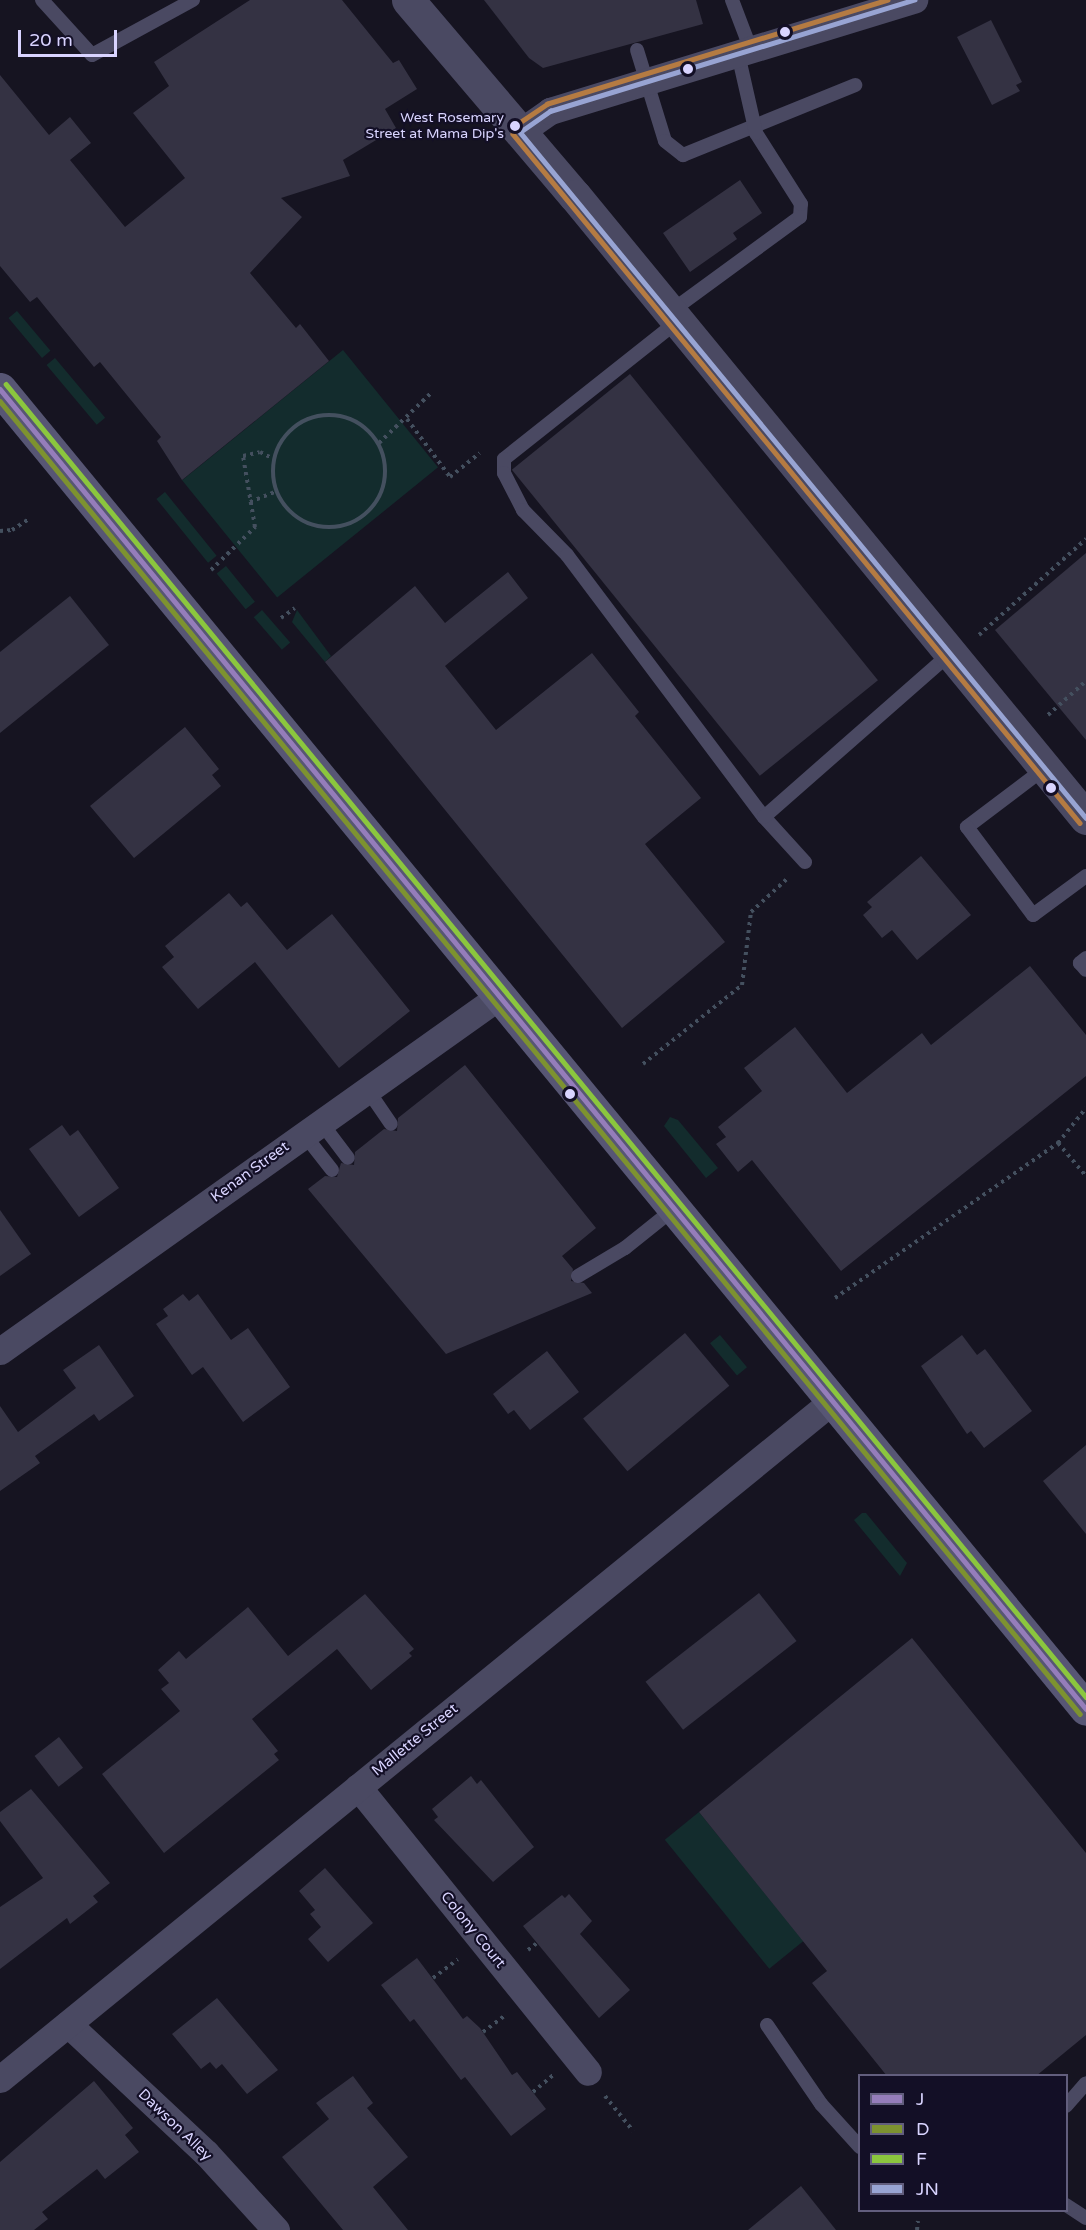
<!DOCTYPE html>
<style>
body{margin:0}
#map{position:relative;width:1086px;height:2230px;overflow:hidden;background:#161421;font-family:"Varela Round",sans-serif}
div>[style]{position:absolute}
[style*='--x']{left:calc(var(--x)*1px);top:calc(var(--y)*1px);width:calc(var(--w)*1px);rotate:calc(var(--a)*1deg)}
.green>*{inset:0;background:#132c2d;transform-origin:0 0}
.building>*{inset:0;background:#343243;transform-origin:0 0}
.path>*{height:4px;margin-top:-2px;transform-origin:0;background:repeating-linear-gradient(90deg,#44505f 0 3px,transparent 0 7.5px)}
.path>.ring{margin:-2px;padding:0;box-sizing:content-box;background:none;border:4px solid #44505f;border-radius:50%}
.service>*{height:14px;margin:-7px;padding:0 7px;transform-origin:7px;border-radius:7px;background:#4a4962}
.minor>*{height:27px;margin:-13.5px;padding:0 13.5px;transform-origin:13.5px;border-radius:13.5px;background:#4a4962}
.tertiary>*{height:33px;margin:-16.5px;padding:0 16.5px;transform-origin:16.5px;border-radius:16.5px;background:#4a4962}
.secondary>*{height:33px;margin:-16.5px;padding:0 16.5px;transform-origin:16.5px;border-radius:16.5px;background:#575674}
.bus-1>*{height:4.5px;margin:-2.25px;padding:0 2.25px;transform-origin:2.25px;border-radius:2.25px;background:#957dba}
.bus-2>*{height:4.5px;margin:-2.25px;padding:0 2.25px;transform-origin:2.25px;border-radius:2.25px;background:#7d9230}
.bus-3>*{height:4.5px;margin:-2.25px;padding:0 2.25px;transform-origin:2.25px;border-radius:2.25px;background:#8bc63e}
.bus-4>*{height:4.5px;margin:-2.25px;padding:0 2.25px;transform-origin:2.25px;border-radius:2.25px;background:#98a4d3}
.bus-5>*{height:4.5px;margin:-2.25px;padding:0 2.25px;transform-origin:2.25px;border-radius:2.25px;background:#b57b42}
.dots>*{width:16px;height:16px;translate:-50% -50%;box-sizing:border-box;border:3px solid #130f26;border-radius:50%}
span{translate:-50% -50%;white-space:nowrap;text-align:center;line-height:1.15;-webkit-text-stroke:4.5px #130f26;paint-order:stroke}
.bus-label{font-size:14px;color:#d9d4ff}
.right{translate:-100% -50%;text-align:right}
.street-label{font-size:15px;color:#d9d4ff}
.legend{position:absolute;left:858px;top:2074px;width:210px;height:138px;box-sizing:border-box;background:#130f26;border:2px solid #625e7d;margin:0;padding:8px 10px;list-style:none;font-size:18px;color:#d9d4ff}
.legend li{display:flex;align-items:center;gap:12px;height:30px}
.legend b{width:30px;border:2px solid #625e7d}
.scale{position:absolute;left:18px;top:30px;width:99px;height:27px;box-sizing:border-box;border:3px solid #d9d4ff;border-top:0;padding-left:8px;font-size:18px;line-height:21px;white-space:nowrap;color:#d9d4ff;-webkit-text-stroke:4px #130f26;paint-order:stroke}
</style>
<div id="map">
<div class="green">
<div style="left:17px;top:311px;width:52px;height:11px;rotate:50deg"></div>
<div style="left:343px;top:350px;width:151px;height:207px;rotate:51deg"></div>
<div style="left:55px;top:358px;width:78px;height:11px;rotate:50deg"></div>
<div style="left:165px;top:492px;width:82px;height:11px;rotate:51deg"></div>
<div style="left:226px;top:566px;width:46px;height:12px;rotate:51deg"></div>
<div style="left:262px;top:610px;width:43px;height:11px;rotate:49deg"></div>
<div style="clip-path:polygon(297px 610px,331px 656px,325px 662px,292px 622px)"></div>
<div style="clip-path:polygon(670px 1117px,678px 1120px,718px 1168px,706px 1178px,664px 1126px)"></div>
<div style="left:720px;top:1335px;width:42px;height:13px;rotate:50deg"></div>
<div style="clip-path:polygon(862px 1513px,866px 1513px,907px 1563px,900px 1576px,854px 1520px)"></div>
<div style="left:699px;top:1812px;width:166px;height:44px;rotate:51deg"></div>
</div>
<div class="building">
<div style="clip-path:polygon(250px 0,342px 0,393px 63px,399px 60px,417px 89px,385px 109px,396px 128px,343px 160px,350px 176px,281px 198px,302px 217px,250px 273px,296px 328px,300px 324px,329px 361px,182px 480px,157px 441px,161px 437px,100px 362px,94px 367px,37px 297px,30px 302px,0 266px,0 75px,49px 135px,70px 117px,91px 143px,70px 160px,125px 227px,185px 178px,133px 113px,169px 86px,154px 62px)"></div>
<div style="clip-path:polygon(484px 0,696px 0,703px 24px,543px 68px,529px 58px)"></div>
<div style="clip-path:polygon(991px 20px,1022px 82px,1016px 85px,1020px 91px,992px 105px,957px 37px)"></div>
<div style="clip-path:polygon(740px 180px,762px 213px,733px 233px,737px 239px,690px 272px,663px 233px)"></div>
<div style="left:630px;top:374px;width:394px;height:152px;rotate:51deg"></div>
<div style="clip-path:polygon(1086px 553px,1086px 740px,995px 630px)"></div>
<div style="clip-path:polygon(508px 572px,528px 598px,445px 666px,496px 730px,592px 653px,639px 712px,635px 716px,701px 798px,645px 844px,725px 942px,622px 1028px,325px 662px,415px 586px,445px 623px)"></div>
<div style="clip-path:polygon(70px 596px,109px 645px,0 733px,0 652px)"></div>
<div style="clip-path:polygon(185px 727px,219px 769px,212px 775px,221px 786px,134px 858px,90px 806px)"></div>
<div style="clip-path:polygon(921px 856px,971px 915px,917px 960px,892px 930px,882px 938px,863px 915px,872px 907px,867px 902px)"></div>
<div style="clip-path:polygon(229px 893px,241px 907px,247px 902px,287px 950px,332px 914px,410px 1011px,339px 1068px,255px 962px,198px 1009px,162px 967px,174px 957px,165px 946px)"></div>
<div style="clip-path:polygon(1030px 966px,1086px 1035px,1086px 1076px,841px 1271px,752px 1160px,738px 1172px,716px 1144px,726px 1137px,718px 1127px,762px 1091px,744px 1068px,795px 1027px,847px 1093px,922px 1033px,931px 1045px)"></div>
<div style="clip-path:polygon(465px 1065px,596px 1228px,562px 1256px,573px 1269px,571px 1281px,584px 1283px,592px 1293px,446px 1354px,308px 1189px,325px 1176px,337px 1177px,341px 1163px,354px 1165px,355px 1152px,384px 1129px,397px 1131px,398px 1118px)"></div>
<div style="clip-path:polygon(62px 1125px,70px 1136px,78px 1130px,119px 1188px,79px 1217px,29px 1149px)"></div>
<div style="clip-path:polygon(0 1210px,31px 1254px,0 1276px)"></div>
<div style="clip-path:polygon(183px 1294px,189px 1301px,198px 1294px,231px 1340px,248px 1328px,290px 1387px,243px 1422px,203px 1367px,192px 1375px,156px 1324px,168px 1316px,163px 1309px)"></div>
<div style="left:685px;top:1333px;width:69px;height:133px;rotate:50deg"></div>
<div style="clip-path:polygon(962px 1335px,977px 1355px,985px 1349px,1032px 1411px,984px 1448px,971px 1431px,967px 1434px,921px 1366px)"></div>
<div style="clip-path:polygon(99px 1345px,134px 1396px,99px 1421px,94px 1414px,35px 1456px,40px 1463px,0 1491px,0 1406px,18px 1432px,76px 1388px,63px 1370px)"></div>
<div style="clip-path:polygon(547px 1351px,579px 1392px,530px 1430px,514px 1410px,508px 1414px,493px 1394px)"></div>
<div style="clip-path:polygon(1086px 1445px,1086px 1534px,1043px 1481px)"></div>
<div style="left:759px;top:1593px;width:61px;height:144px;rotate:52deg"></div>
<div style="clip-path:polygon(365px 1594px,414px 1649px,409px 1653px,412px 1656px,371px 1690px,337px 1649px,252px 1719px,278px 1751px,274px 1754px,279px 1760px,164px 1853px,102px 1774px,180px 1711px,161px 1689px,169px 1683px,158px 1670px,179px 1651px,186px 1659px,248px 1607px,288px 1656px)"></div>
<div style="clip-path:polygon(912px 1638px,1086px 1853px,1086px 2035px,1036px 2076px,887px 2076px,812px 1983px,827px 1971px,699px 1812px)"></div>
<div style="left:59px;top:1737px;width:39px;height:31px;rotate:52deg"></div>
<div style="clip-path:polygon(471px 1776px,477px 1784px,481px 1780px,534px 1847px,493px 1882px,434px 1820px,438px 1817px,432px 1809px)"></div>
<div style="clip-path:polygon(31px 1789px,110px 1883px,93px 1896px,98px 1902px,70px 1924px,67px 1918px,0 1969px,0 1907px,43px 1878px,0 1821px,0 1812px)"></div>
<div style="clip-path:polygon(325px 1868px,373px 1923px,328px 1962px,308px 1939px,321px 1927px,310px 1914px,315px 1910px,299px 1891px)"></div>
<div style="clip-path:polygon(569px 1894px,592px 1921px,580px 1934px,630px 1990px,599px 2018px,523px 1926px,562px 1895px,565px 1898px)"></div>
<div style="clip-path:polygon(417px 1958px,463px 2019px,467px 2016px,480px 2028px,512px 2075px,517px 2072px,546px 2109px,511px 2136px,465px 2077px,461px 2080px,414px 2019px,410px 2022px,381px 1985px)"></div>
<div style="clip-path:polygon(217px 1998px,278px 2070px,247px 2094px,222px 2064px,216px 2069px,210px 2062px,201px 2069px,172px 2034px)"></div>
<div style="clip-path:polygon(353px 2076px,373px 2103px,367px 2108px,408px 2157px,373px 2187px,408px 2230px,343px 2230px,282px 2157px,329px 2119px,316px 2103px)"></div>
<div style="clip-path:polygon(94px 2081px,133px 2128px,125px 2135px,139px 2152px,105px 2179px,97px 2169px,42px 2212px,48px 2219px,34px 2230px,0 2230px,0 2162px)"></div>
<div style="clip-path:polygon(801px 2186px,836px 2230px,748px 2230px)"></div>
</div>
<div class="path">
<div class="ring" style="left:273px;top:415px;width:108px;height:108px"></div>
<div style="--x:407;--y:419;--w:72;--a:53.4"></div>
<div style="--x:450;--y:477;--w:38;--a:-39"></div>
<div style="--x:379;--y:443;--w:74;--a:-43.9"></div>
<div style="--x:250;--y:502;--w:29;--a:-22"></div>
<div style="--x:0;--y:531;--w:12;--a:-5"></div>
<div style="--x:12;--y:530;--w:20;--a:-33"></div>
<div style="--x:211;--y:570;--w:62;--a:-44.3"></div>
<div style="--x:255;--y:527;--w:72;--a:-99.6"></div>
<div style="--x:243;--y:456;--w:17;--a:-13"></div>
<div style="--x:260;--y:452;--w:16;--a:27"></div>
<div style="--x:281;--y:618;--w:17;--a:-36"></div>
<div style="--x:979;--y:635;--w:144;--a:-41.9"></div>
<div style="--x:1048;--y:715;--w:51;--a:-41.8"></div>
<div style="--x:643;--y:1064;--w:127;--a:-38.6"></div>
<div style="--x:742;--y:985;--w:74;--a:-83"></div>
<div style="--x:751;--y:912;--w:52;--a:-42.6"></div>
<div style="--x:1058;--y:1143;--w:43;--a:49.7"></div>
<div style="--x:835;--y:1298;--w:272;--a:-34.8"></div>
<div style="--x:1058;--y:1143;--w:45;--a:-51.3"></div>
<div style="--x:528;--y:1950;--w:11;--a:-38"></div>
<div style="--x:433;--y:1978;--w:31;--a:-37"></div>
<div style="--x:483;--y:2032;--w:26;--a:-37"></div>
<div style="--x:533;--y:2092;--w:26;--a:-40"></div>
<div style="--x:605;--y:2096;--w:45;--a:51.3"></div>
<div style="--x:917;--y:2230;--w:9;--a:-84"></div>
</div>
<div class="service">
<div style="--x:42;--y:0;--w:74;--a:47.7"></div>
<div style="--x:92;--y:55;--w:115;--a:-28.6"></div>
<div style="--x:732;--y:0;--w:53;--a:69.2"></div>
<div style="--x:637;--y:50;--w:95;--a:72.9"></div>
<div style="--x:665;--y:141;--w:23;--a:38"></div>
<div style="--x:683;--y:155;--w:186;--a:-22.1"></div>
<div style="--x:670;--y:312;--w:161;--a:-36.2"></div>
<div style="--x:800;--y:217;--w:13;--a:-86"></div>
<div style="--x:801;--y:204;--w:84;--a:-122.4"></div>
<div style="--x:756;--y:133;--w:81;--a:-102.8"></div>
<div style="--x:678;--y:321;--w:222;--a:141.6"></div>
<div style="--x:504;--y:459;--w:14;--a:90"></div>
<div style="--x:504;--y:473;--w:42;--a:62.8"></div>
<div style="--x:523;--y:510;--w:63;--a:45.6"></div>
<div style="--x:567;--y:555;--w:328;--a:53.1"></div>
<div style="--x:764;--y:817;--w:61;--a:47.7"></div>
<div style="--x:1045;--y:768;--w:98;--a:142.9"></div>
<div style="--x:967;--y:827;--w:110;--a:53.1"></div>
<div style="--x:1033;--y:915;--w:66;--a:-36.3"></div>
<div style="--x:764;--y:817;--w:249;--a:-41.3"></div>
<div style="--x:1086;--y:958;--w:8;--a:140"></div>
<div style="--x:1080;--y:963;--w:9;--a:49"></div>
<div style="--x:367;--y:1089;--w:42;--a:55.6"></div>
<div style="--x:320;--y:1121;--w:46;--a:52.9"></div>
<div style="--x:303;--y:1133;--w:47;--a:51.9"></div>
<div style="--x:578;--y:1276;--w:55;--a:-30.8"></div>
<div style="--x:625;--y:1248;--w:64;--a:-38.7"></div>
<div style="--x:767;--y:2025;--w:96;--a:55.6"></div>
<div style="--x:821;--y:2104;--w:58;--a:47.8"></div>
<div style="--x:1066;--y:2106;--w:30;--a:-49"></div>
<div style="--x:1066;--y:2205;--w:24;--a:33"></div>
</div>
<div class="minor">
<div style="--x:520;--y:132;--w:37;--a:-35"></div>
<div style="--x:550;--y:111;--w:381;--a:-17"></div>
<div style="--x:0;--y:1351;--w:615;--a:-35.4"></div>
<div style="--x:358;--y:1787;--w:366;--a:51.1"></div>
<div style="--x:68;--y:2024;--w:189;--a:43.1"></div>
<div style="--x:206;--y:2153;--w:104;--a:47.7"></div>
<div style="--x:0;--y:2079;--w:1072;--a:-39.17"></div>
</div>
<div class="tertiary">
<div style="--x:408;--y:0;--w:257;--a:49.6"></div>
<div style="--x:575;--y:196;--w:805;--a:50.6"></div>
</div>
<div class="secondary">
<div style="--x:0;--y:389;--w:1709;--a:50.55"></div>
</div>
<div class="bus-1">
<div style="--x:0;--y:389;--w:1709;--a:50.55"></div>
</div>
<div class="bus-2">
<div style="--x:0;--y:401;--w:1700;--a:50.56"></div>
</div>
<div class="bus-3">
<div style="--x:6;--y:384;--w:1700;--a:50.56"></div>
</div>
<div class="bus-4">
<div style="--x:520;--y:132;--w:889;--a:50.47"></div>
<div style="--x:520;--y:132;--w:37;--a:-35"></div>
<div style="--x:550;--y:111;--w:381;--a:-17"></div>
</div>
<div class="bus-5">
<div style="--x:888;--y:0;--w:356;--a:163"></div>
<div style="--x:548;--y:104;--w:40;--a:146"></div>
<div style="--x:515;--y:126;--w:8;--a:104"></div>
<div style="--x:513;--y:134;--w:892;--a:50.55"></div>
</div>
<div class="dots">
<div style="left:785px;top:32px;background:#d9d4ff"></div>
<div style="left:688px;top:69px;background:#d9d4ff"></div>
<div style="left:515px;top:126px;background:#d9d4ff"></div>
<div style="left:1051px;top:788px;background:#d9d4ff"></div>
<div style="left:570px;top:1094px;background:#d9d4ff"></div>
</div>
<div class="bus-label">
<span class="right" style="left:504px;top:126px">West Rosemary<br>Street at Mama Dip's</span>
</div>
<div class="street-label">
<span style="left:250px;top:1172px;rotate:-36deg">Kenan Street</span>
<span style="left:415px;top:1740px;rotate:-39deg">Mallette Street</span>
<span style="left:473px;top:1930px;rotate:51deg">Colony Court</span>
<span style="left:175px;top:2125px;rotate:44deg">Dawson Alley</span>
</div>
<ul class="legend">
<li><b style="height:8px;background:#957dba"></b>J</li>
<li><b style="height:8px;background:#7d9230"></b>D</li>
<li><b style="height:8px;background:#8bc63e"></b>F</li>
<li><b style="height:8px;background:#98a4d3"></b>JN</li>
</ul>
<div class="scale">20 m</div>
</div>
